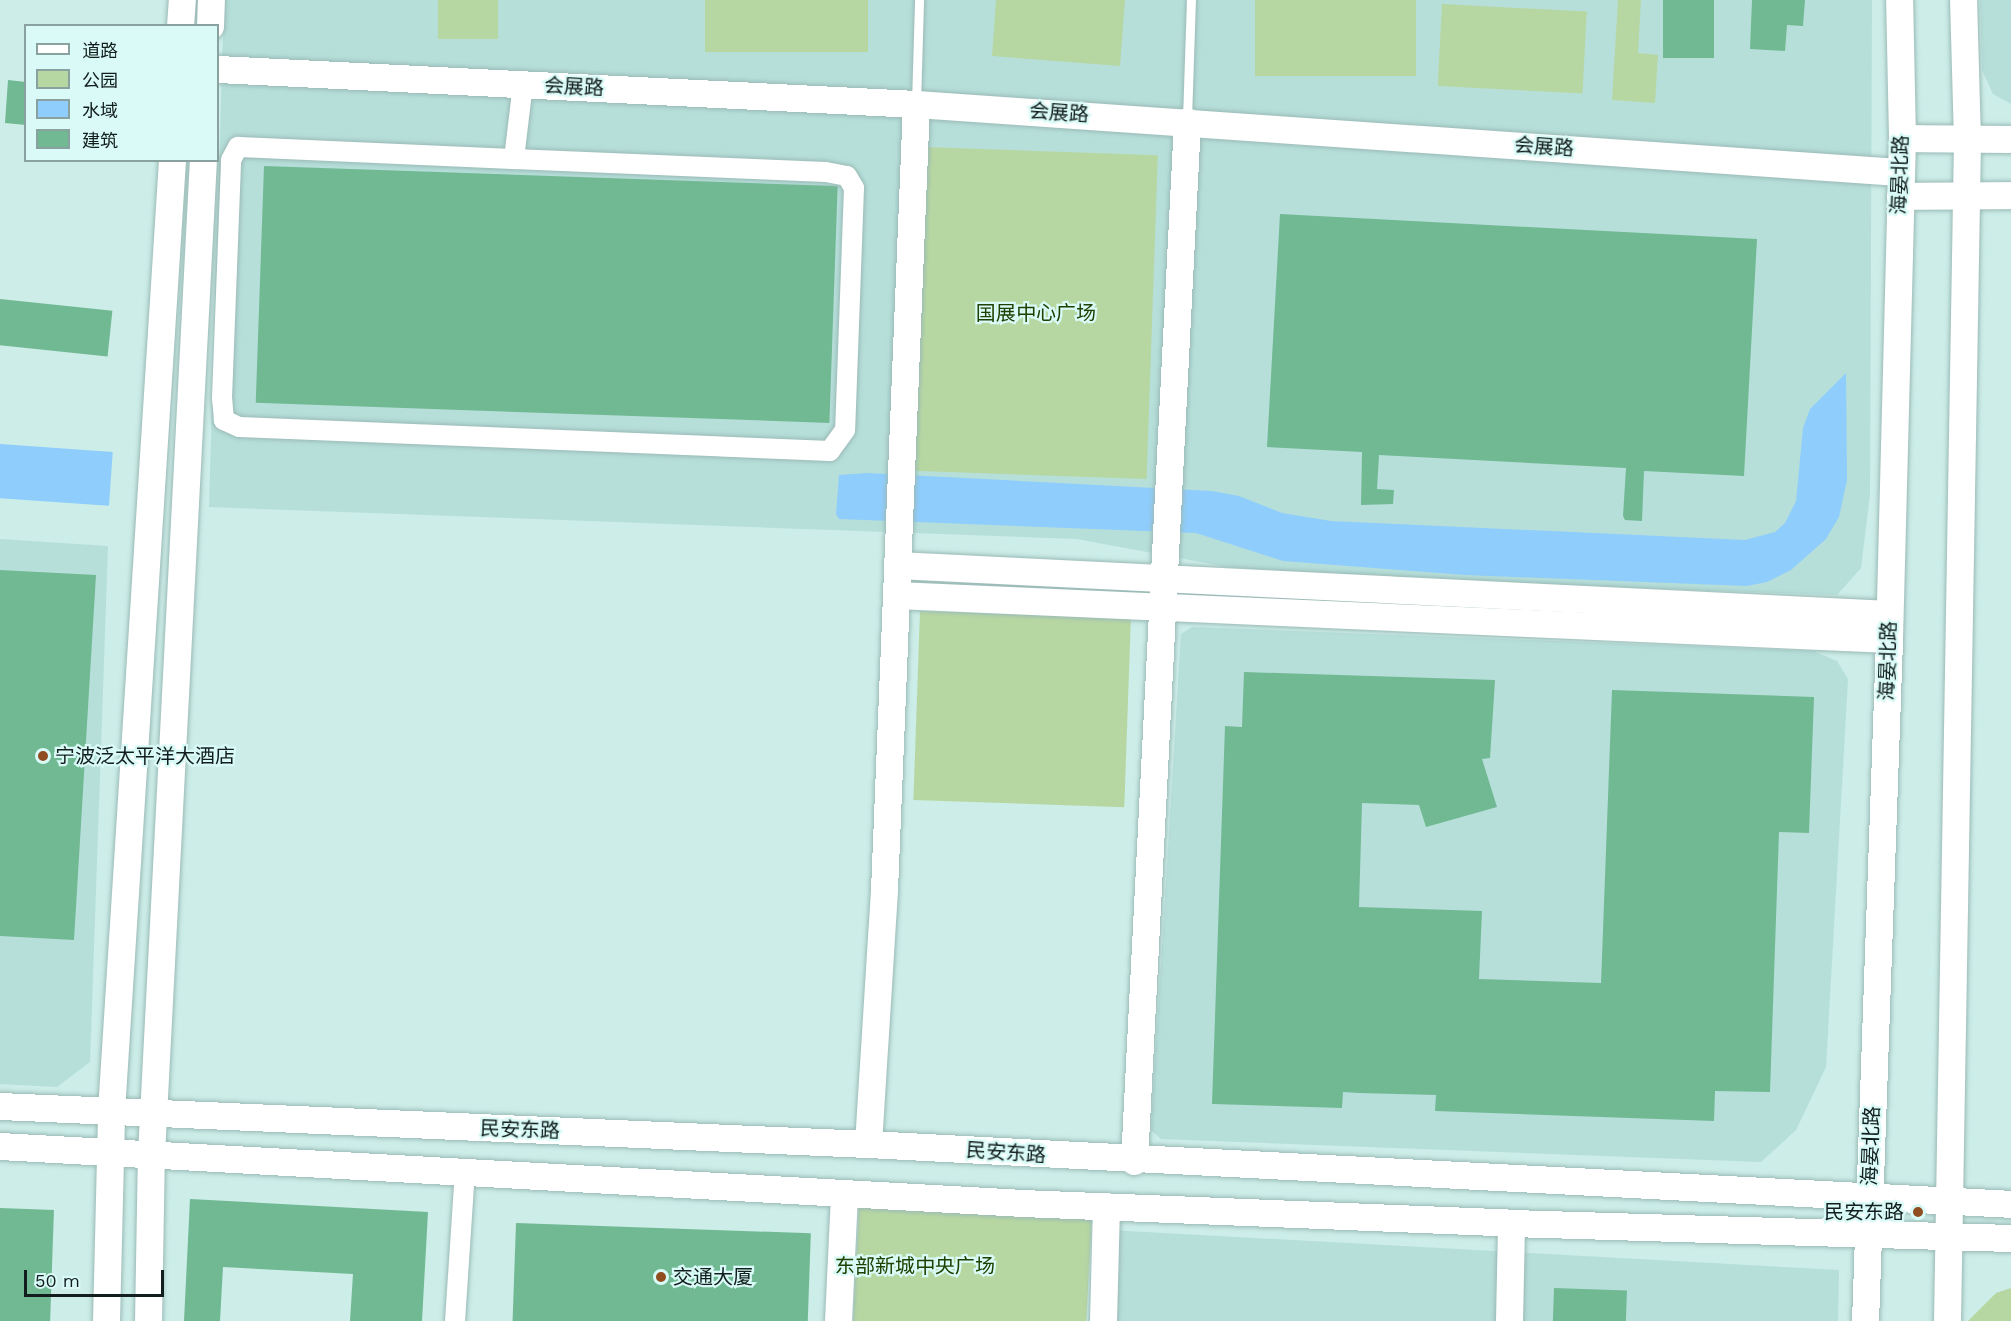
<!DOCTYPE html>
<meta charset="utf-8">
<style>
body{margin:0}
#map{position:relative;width:2011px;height:1321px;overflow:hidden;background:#ccede8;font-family:"Work Sans","Noto Sans SC",sans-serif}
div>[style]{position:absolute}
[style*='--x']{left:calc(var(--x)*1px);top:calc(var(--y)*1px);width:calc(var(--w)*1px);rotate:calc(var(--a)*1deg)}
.built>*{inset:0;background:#b6dfda}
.green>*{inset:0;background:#b7d7a2;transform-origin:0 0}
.water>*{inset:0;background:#8fcdfc;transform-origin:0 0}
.building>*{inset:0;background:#71b993;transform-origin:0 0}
.roads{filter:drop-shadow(0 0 2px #9bbab6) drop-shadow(0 0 2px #9bbab6)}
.lane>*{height:9px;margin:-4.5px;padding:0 4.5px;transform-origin:4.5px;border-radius:4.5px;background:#fff}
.street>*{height:20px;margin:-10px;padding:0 10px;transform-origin:10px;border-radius:10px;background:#fff}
.secondary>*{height:27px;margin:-13.5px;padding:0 13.5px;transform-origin:13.5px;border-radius:13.5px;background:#fff}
.dots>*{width:16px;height:16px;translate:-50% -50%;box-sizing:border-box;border:3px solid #d9faf6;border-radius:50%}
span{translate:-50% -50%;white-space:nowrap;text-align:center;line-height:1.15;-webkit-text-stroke:4.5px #d9faf6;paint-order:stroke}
.street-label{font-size:20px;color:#121e1d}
.park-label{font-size:20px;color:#204000}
.poi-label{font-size:20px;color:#121e1d}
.left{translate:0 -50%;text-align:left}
.right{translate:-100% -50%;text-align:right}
.legend{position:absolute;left:24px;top:24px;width:195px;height:138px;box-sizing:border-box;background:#d9faf6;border:2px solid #89a29f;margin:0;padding:8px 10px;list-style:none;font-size:18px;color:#121e1d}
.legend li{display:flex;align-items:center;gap:12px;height:30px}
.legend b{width:30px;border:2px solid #89a29f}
.scale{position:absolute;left:24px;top:1270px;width:140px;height:27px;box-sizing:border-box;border:3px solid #121e1d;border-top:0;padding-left:8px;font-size:18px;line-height:21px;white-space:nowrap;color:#121e1d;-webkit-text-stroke:4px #d9faf6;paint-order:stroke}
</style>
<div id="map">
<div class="built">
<div style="clip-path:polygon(224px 0,1872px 0,1870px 494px,1861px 568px,1837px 595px,1398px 580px,1233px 568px,1077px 539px,209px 507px)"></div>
<div style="clip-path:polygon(1980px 0,2011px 0,2011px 104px,1993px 94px,1982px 70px)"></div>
<div style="clip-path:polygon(0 539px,108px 546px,90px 1062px,57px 1087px,0 1084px)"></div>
<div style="clip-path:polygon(1192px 627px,1813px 651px,1837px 661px,1848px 679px,1826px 1067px,1796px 1130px,1761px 1162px,1161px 1139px,1151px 1130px,1181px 634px)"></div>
<div style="clip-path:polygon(1110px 1230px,1839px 1270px,1838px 1321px,1108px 1321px)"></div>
</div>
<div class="green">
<div style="left:438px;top:0;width:60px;height:39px"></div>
<div style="left:705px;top:0;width:163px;height:52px"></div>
<div style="clip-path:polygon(996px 0,1125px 0,1120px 66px,992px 56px)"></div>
<div style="left:1255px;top:0;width:161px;height:76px"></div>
<div style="clip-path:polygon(1618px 0,1641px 0,1638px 53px,1658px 55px,1655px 103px,1612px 100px)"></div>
<div style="left:1442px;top:4px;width:145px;height:82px;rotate:3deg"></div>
<div style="left:925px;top:147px;width:233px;height:324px;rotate:2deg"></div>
<div style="left:920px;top:611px;width:211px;height:189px;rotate:2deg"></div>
<div style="left:859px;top:1207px;width:233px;height:114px;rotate:3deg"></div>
<div style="clip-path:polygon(2011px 1288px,2011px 1321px,1968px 1321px,1996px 1293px)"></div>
</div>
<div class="water">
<div style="clip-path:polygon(1846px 373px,1847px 480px,1839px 517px,1826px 539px,1791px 570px,1767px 582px,1747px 586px,1465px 575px,1283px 561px,1196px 533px,839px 519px,836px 514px,839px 475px,868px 473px,1212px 491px,1239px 496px,1282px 513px,1331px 521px,1745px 540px,1775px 532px,1785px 523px,1796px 501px,1803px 428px,1810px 409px)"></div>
<div style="left:0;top:444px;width:113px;height:54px;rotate:4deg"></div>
</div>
<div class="building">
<div style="left:1663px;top:0;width:51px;height:58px"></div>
<div style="clip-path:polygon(1752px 0,1805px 0,1803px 26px,1787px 25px,1785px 51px,1750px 49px)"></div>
<div style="clip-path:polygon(8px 80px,26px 82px,26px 125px,5px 123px)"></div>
<div style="left:264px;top:166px;width:574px;height:237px;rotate:2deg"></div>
<div style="clip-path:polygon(1280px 214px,1757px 239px,1744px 476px,1644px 471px,1642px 521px,1625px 520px,1623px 516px,1626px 468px,1379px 455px,1377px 489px,1394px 490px,1393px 504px,1361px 505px,1362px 452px,1267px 447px)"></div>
<div style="left:0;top:299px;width:113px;height:46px;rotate:6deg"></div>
<div style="clip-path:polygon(0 570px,96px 575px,74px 940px,0 936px)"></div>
<div style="clip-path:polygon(1244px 672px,1495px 680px,1490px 758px,1482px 759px,1497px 807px,1426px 827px,1419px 805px,1362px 803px,1359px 907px,1482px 911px,1479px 979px,1601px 983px,1612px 690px,1814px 697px,1809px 833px,1779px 832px,1770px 1092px,1715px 1091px,1714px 1121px,1435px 1111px,1436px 1095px,1359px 1093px,1343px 1092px,1342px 1108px,1212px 1104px,1225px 726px,1242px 727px)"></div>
<div style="clip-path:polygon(190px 1199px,428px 1212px,422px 1321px,350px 1321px,353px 1274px,223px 1267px,220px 1321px,184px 1321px)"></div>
<div style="left:0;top:1208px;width:54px;height:113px;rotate:2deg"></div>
<div style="left:516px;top:1223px;width:295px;height:98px;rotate:2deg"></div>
<div style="left:1554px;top:1288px;width:73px;height:33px;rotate:2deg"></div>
</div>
<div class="roads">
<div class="lane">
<div style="--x:916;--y:103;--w:103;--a:-88.3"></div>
<div style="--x:1187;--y:119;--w:119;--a:-88.1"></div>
</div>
<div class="street">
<div style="--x:514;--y:159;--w:312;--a:2.4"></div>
<div style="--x:826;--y:172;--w:21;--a:11"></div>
<div style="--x:847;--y:176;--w:14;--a:60"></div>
<div style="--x:854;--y:188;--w:242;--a:92.1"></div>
<div style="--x:845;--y:430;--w:26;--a:126"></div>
<div style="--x:830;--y:451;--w:591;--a:-177.67"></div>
<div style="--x:239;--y:427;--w:17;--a:-155"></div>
<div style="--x:224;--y:420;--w:22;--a:-95"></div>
<div style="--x:222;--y:398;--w:238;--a:-87.8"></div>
<div style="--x:231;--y:160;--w:15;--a:-62"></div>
<div style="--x:238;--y:147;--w:276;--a:2.5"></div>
<div style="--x:514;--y:159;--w:76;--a:-83.2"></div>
<div style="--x:455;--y:1321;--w:149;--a:-86.2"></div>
</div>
<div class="secondary">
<div style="--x:180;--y:26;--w:26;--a:-86"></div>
<div style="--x:210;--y:26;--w:26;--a:-88"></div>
<div style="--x:218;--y:69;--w:699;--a:2.87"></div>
<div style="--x:916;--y:104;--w:985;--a:3.96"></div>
<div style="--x:1902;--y:138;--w:109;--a:0.5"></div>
<div style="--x:1900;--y:196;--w:111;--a:-0.5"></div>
<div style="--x:897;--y:565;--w:993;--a:2.83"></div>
<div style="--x:896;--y:595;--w:994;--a:2.54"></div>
<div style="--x:0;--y:1106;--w:869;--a:2.51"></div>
<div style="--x:868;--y:1144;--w:1145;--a:3"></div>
<div style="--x:868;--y:1144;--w:255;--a:-86.4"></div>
<div style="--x:884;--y:890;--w:787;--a:-87.67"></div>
<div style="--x:0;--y:1146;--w:1024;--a:3.19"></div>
<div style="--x:1022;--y:1203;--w:489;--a:2.3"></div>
<div style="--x:1511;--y:1223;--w:500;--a:1.72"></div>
<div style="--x:1134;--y:1161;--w:1041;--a:-87.08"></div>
<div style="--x:106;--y:1321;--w:210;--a:-88.6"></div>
<div style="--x:111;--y:1111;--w:953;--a:-86.33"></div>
<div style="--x:148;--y:1321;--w:167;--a:-89"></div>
<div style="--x:151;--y:1154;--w:995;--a:-87.01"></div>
<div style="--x:838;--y:1321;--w:128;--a:-87.3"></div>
<div style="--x:1103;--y:1321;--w:115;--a:-88.5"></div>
<div style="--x:1509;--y:1321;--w:98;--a:-88.8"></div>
<div style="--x:1865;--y:1321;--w:682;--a:-87.98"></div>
<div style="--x:1889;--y:639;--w:501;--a:-88.51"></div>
<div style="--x:1902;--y:138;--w:138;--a:-91.2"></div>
<div style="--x:1947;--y:1321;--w:1180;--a:-89.03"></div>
<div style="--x:1967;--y:141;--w:141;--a:-91.6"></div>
</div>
</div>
<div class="dots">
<div style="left:43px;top:756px;background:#904d1f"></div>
<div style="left:1918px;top:1212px;background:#904d1f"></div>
<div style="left:661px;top:1277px;background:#904d1f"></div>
</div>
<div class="street-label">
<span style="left:574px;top:87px;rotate:3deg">会展路</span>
<span style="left:1059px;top:113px;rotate:4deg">会展路</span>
<span style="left:1544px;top:147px;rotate:4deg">会展路</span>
<span style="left:1900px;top:175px;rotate:-88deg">海晏北路</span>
<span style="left:1888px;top:661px;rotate:-88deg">海晏北路</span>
<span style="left:520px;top:1130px;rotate:2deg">民安东路</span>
<span style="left:1871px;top:1146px;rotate:-88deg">海晏北路</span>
<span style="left:1006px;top:1153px;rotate:4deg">民安东路</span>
</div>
<div class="park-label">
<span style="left:1036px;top:313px">国展中心广场</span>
<span style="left:915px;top:1266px">东部新城中央广场</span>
</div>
<div class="poi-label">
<span class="left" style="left:55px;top:756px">宁波泛太平洋大酒店</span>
<span class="right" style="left:1904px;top:1212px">民安东路</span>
<span class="left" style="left:673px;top:1277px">交通大厦</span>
</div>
<ul class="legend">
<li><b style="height:8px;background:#fff"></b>道路</li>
<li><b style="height:16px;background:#b7d7a2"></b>公园</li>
<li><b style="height:16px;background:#8fcdfc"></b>水域</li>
<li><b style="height:16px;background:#71b993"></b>建筑</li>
</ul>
<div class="scale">50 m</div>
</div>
